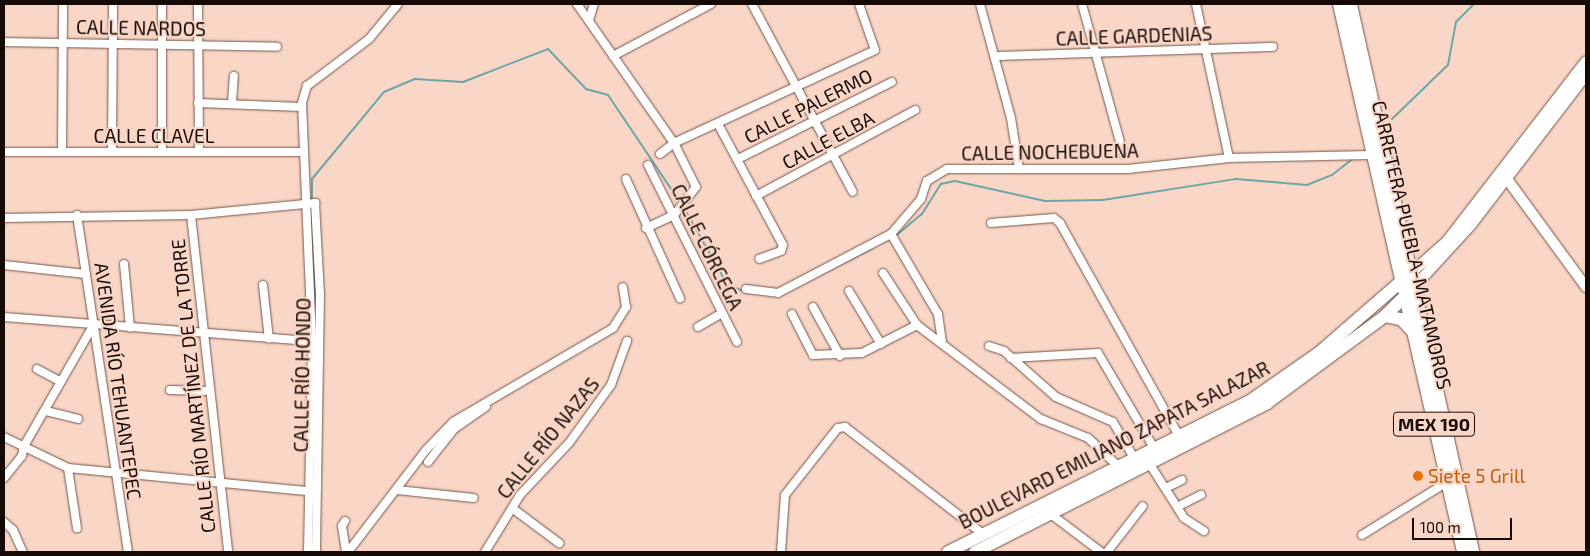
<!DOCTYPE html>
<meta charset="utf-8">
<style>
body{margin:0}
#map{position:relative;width:1590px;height:556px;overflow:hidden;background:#fad6c7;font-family:"Exo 2",sans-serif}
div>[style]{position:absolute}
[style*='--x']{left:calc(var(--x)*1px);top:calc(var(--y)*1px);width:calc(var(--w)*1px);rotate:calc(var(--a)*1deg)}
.stream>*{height:2px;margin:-1px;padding:0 1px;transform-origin:1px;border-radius:1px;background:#6da6a7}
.roads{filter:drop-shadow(0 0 1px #745549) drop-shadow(0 0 1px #745549)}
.minor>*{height:8px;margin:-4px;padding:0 4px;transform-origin:4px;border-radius:4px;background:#fff}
.tertiary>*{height:10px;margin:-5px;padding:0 5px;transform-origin:5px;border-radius:5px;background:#fff}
.primary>*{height:12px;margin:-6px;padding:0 6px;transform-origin:6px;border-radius:6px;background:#fff}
.trunk>*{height:12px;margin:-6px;padding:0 6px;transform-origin:6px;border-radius:6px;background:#fff}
.dots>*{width:14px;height:14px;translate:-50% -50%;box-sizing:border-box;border:2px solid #fad6c7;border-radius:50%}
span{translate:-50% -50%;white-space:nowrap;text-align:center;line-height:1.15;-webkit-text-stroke:4px #fad6c7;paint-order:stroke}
.shield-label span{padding:1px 4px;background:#fad6c7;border:1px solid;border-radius:4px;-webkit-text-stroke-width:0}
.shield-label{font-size:18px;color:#150a06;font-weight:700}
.street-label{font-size:19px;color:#150a06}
.food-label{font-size:19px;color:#c56008}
.left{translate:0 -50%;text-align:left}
.frame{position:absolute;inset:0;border:5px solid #150a06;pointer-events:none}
.scale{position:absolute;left:1412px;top:518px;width:100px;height:22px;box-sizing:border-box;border:2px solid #150a06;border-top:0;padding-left:6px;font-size:15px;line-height:18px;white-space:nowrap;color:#150a06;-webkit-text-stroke:4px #fad6c7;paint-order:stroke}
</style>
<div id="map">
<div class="stream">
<div style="--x:1392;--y:119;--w:78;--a:-44"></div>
<div style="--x:1448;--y:65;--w:44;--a:-79.5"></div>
<div style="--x:1456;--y:22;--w:25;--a:-45"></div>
<div style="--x:312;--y:202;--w:23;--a:-90"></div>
<div style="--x:312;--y:179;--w:113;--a:-50.4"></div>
<div style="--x:384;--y:92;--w:34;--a:-23"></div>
<div style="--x:415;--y:79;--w:48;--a:3.6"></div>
<div style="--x:463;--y:82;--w:91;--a:-21.2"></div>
<div style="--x:548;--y:49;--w:55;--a:46.5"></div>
<div style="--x:586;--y:89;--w:23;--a:15"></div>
<div style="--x:608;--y:95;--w:129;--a:56.1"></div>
<div style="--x:684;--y:208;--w:87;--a:60.5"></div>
<div style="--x:727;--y:284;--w:22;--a:24"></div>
<div style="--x:312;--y:224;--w:105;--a:87.8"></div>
<div style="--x:898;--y:234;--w:31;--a:-40"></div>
<div style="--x:922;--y:214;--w:36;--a:-58"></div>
<div style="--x:941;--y:184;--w:14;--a:-12"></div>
<div style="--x:955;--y:181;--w:92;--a:12.5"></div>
<div style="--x:1045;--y:201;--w:58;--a:-1"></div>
<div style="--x:1103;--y:200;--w:135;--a:-9"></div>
<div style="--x:1236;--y:179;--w:71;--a:4.8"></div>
<div style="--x:1307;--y:185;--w:27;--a:-22"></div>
<div style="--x:1332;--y:175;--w:24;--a:-38"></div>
<div style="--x:782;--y:294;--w:100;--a:-26.8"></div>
<div style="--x:312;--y:511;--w:13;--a:86"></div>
</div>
<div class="roads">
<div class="minor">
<div style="--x:198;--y:4;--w:148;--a:89.6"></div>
<div style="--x:577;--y:4;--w:169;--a:55.1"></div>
<div style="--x:674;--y:143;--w:49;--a:63.4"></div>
<div style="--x:696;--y:187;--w:36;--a:128"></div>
<div style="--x:674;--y:215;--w:31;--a:155"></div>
<div style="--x:752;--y:4;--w:213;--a:61.8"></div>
<div style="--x:980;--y:4;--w:118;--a:74.8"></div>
<div style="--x:1011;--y:118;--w:52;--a:81.1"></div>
<div style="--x:1082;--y:4;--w:155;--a:74.6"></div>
<div style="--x:1196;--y:4;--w:157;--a:77.9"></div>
<div style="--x:589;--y:20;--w:17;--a:-73"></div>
<div style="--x:4;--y:42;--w:273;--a:1"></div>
<div style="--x:613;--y:56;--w:111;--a:-28"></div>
<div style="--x:995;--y:56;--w:278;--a:-1.9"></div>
<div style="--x:198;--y:103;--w:103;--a:2.2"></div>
<div style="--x:232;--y:103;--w:27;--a:-86"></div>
<div style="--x:718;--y:124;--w:137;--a:61.8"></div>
<div style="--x:783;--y:245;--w:6;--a:108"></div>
<div style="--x:781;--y:251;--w:23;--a:160"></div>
<div style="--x:4;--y:152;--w:300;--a:0"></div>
<div style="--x:62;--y:152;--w:148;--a:-89.6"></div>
<div style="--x:112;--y:152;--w:148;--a:-89.6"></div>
<div style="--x:162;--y:152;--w:148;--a:-90"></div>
<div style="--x:660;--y:154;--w:18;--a:-38"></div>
<div style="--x:674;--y:143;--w:221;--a:-24.8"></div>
<div style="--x:875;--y:50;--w:49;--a:-109.2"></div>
<div style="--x:738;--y:159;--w:172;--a:-26.6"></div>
<div style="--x:648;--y:165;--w:198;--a:63.3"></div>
<div style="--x:626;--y:179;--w:131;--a:65.6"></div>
<div style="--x:756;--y:196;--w:181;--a:-28.4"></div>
<div style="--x:77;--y:215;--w:341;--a:81.4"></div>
<div style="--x:191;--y:215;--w:339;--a:83.7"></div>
<div style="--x:4;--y:218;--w:187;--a:-0.9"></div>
<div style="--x:191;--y:215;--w:125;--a:-5.5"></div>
<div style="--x:315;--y:203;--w:91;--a:86.9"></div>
<div style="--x:320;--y:294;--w:258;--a:90.9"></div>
<div style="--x:991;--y:223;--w:63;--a:-4.5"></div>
<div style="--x:1054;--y:218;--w:8;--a:40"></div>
<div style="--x:1060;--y:223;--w:244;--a:60.8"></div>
<div style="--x:891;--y:234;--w:93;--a:59.6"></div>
<div style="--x:938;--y:314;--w:28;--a:82"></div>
<div style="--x:124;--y:264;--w:64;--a:84.6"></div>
<div style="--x:4;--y:265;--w:82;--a:6.3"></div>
<div style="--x:883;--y:273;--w:62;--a:56.8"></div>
<div style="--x:917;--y:325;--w:156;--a:37.2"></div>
<div style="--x:1041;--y:419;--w:51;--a:22"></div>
<div style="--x:1088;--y:438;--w:41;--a:43"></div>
<div style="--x:263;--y:285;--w:54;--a:83.7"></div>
<div style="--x:746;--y:289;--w:32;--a:7"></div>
<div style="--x:778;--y:293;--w:127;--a:-27.6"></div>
<div style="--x:891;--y:234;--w:46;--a:-49.4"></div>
<div style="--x:921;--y:199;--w:19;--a:-72"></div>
<div style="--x:927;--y:181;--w:23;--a:-31"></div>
<div style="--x:947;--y:169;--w:181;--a:0"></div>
<div style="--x:1128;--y:169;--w:102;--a:-6.2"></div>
<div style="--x:1229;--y:158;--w:141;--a:-1.2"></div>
<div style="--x:849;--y:291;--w:62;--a:58.9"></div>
<div style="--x:813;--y:307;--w:56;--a:61.1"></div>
<div style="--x:792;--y:314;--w:46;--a:62.9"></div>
<div style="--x:813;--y:355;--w:49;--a:-2.3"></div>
<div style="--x:862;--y:353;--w:62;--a:-27"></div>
<div style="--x:4;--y:317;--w:309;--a:4.5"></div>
<div style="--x:698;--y:327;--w:28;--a:-30"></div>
<div style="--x:989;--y:346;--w:16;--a:18"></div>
<div style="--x:1004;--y:351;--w:69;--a:41.5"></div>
<div style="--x:1056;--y:397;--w:62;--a:23.7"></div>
<div style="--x:1113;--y:422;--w:42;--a:59.7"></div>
<div style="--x:1011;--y:358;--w:87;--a:-3.3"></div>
<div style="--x:1098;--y:353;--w:110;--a:59.5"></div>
<div style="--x:37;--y:369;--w:27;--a:28"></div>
<div style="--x:170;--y:390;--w:40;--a:1.4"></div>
<div style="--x:46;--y:411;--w:33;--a:14"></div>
<div style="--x:4;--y:437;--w:71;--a:25.8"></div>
<div style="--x:68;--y:468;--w:239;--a:5.5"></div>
<div style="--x:428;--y:462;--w:42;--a:-51.8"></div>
<div style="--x:454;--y:429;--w:39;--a:-35"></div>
<div style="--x:1149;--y:463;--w:65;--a:57.5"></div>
<div style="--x:1184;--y:518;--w:24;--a:33"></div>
<div style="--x:68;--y:468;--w:61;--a:81.5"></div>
<div style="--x:4;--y:478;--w:28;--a:-51"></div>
<div style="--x:22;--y:456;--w:10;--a:-79"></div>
<div style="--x:24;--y:446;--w:138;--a:-60.1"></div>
<div style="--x:1166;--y:488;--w:18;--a:-27"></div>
<div style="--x:397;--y:490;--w:77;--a:5.9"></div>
<div style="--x:1177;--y:507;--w:27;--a:-27"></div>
<div style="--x:512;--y:508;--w:59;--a:36.7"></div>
<div style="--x:1048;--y:512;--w:66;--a:37"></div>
<div style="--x:345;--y:521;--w:6;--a:121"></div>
<div style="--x:342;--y:526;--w:26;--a:81"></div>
<div style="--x:4;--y:522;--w:12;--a:42"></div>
<div style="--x:13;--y:530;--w:24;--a:66"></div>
<div style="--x:1362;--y:535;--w:100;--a:-31.9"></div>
<div style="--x:308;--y:552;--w:211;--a:-88.9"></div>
<div style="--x:312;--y:341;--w:238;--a:-92.4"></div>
<div style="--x:302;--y:103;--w:18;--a:-74"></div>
<div style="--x:307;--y:86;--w:78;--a:-37.2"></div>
<div style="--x:369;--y:39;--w:45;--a:-50.4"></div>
<div style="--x:348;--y:552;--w:128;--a:-52.6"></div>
<div style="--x:426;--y:450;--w:39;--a:-46"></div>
<div style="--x:453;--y:422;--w:186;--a:-30.4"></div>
<div style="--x:613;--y:328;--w:25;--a:-58"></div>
<div style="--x:626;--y:307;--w:20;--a:-99"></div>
<div style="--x:485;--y:552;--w:67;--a:-58.4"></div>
<div style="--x:520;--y:495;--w:71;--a:-46.7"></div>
<div style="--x:569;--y:443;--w:72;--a:-54.1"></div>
<div style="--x:611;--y:385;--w:47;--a:-70"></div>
<div style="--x:781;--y:552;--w:57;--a:-86"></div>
<div style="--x:785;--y:495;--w:85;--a:-51.7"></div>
<div style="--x:838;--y:428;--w:7;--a:-8"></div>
<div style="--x:845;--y:427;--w:175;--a:37.8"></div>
<div style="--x:1107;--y:552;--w:58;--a:-52"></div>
</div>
<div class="tertiary">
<div style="--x:1504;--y:175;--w:139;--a:53.8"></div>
<div style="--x:1411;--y:273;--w:48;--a:-41.6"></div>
<div style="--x:1447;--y:241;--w:227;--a:-52.3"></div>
<div style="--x:1414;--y:287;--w:84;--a:-47.4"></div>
<div style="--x:1471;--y:225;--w:189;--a:-52.5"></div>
</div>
<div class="primary">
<div style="--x:1339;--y:4;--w:292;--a:77.3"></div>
<div style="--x:948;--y:552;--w:341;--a:-26.6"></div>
<div style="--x:1253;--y:399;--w:82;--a:-35"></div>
<div style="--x:1320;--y:352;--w:121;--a:-41"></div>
<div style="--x:975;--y:552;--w:328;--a:-27"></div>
<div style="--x:1267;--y:403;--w:147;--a:-36.4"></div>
<div style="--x:1385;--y:316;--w:41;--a:-45"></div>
<div style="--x:1414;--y:287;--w:290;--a:-102.6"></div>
</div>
<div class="trunk">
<div style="--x:1414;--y:287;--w:271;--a:77.4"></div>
<div style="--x:1405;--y:296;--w:262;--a:77.2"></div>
<div style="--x:1385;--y:316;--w:16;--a:11"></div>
<div style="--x:1401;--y:319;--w:16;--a:47"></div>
</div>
</div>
<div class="dots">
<div style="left:1418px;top:476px;background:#e8710a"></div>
</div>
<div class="shield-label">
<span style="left:1434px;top:424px">MEX 190</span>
</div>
<div class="street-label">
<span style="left:141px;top:28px;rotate:1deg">CALLE NARDOS</span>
<span style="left:1134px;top:36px;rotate:-2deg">CALLE GARDENIAS</span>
<span style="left:808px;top:106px;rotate:-27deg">CALLE PALERMO</span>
<span style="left:154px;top:136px">CALLE CLAVEL</span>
<span style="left:828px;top:140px;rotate:-28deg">CALLE ELBA</span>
<span style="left:1050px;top:152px;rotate:-1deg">CALLE NOCHEBUENA</span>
<span style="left:1412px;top:245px;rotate:77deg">CARRETERA PUEBLA-MATAMOROS</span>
<span style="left:707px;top:247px;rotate:64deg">CALLE CÓRCEGA</span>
<span style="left:302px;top:375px;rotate:-89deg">CALLE RÍO HONDO</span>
<span style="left:118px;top:381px;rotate:82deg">AVENIDA RÍO TEHUANTEPEC</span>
<span style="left:193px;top:386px;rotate:-96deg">CALLE RÍO MARTÍNEZ DE LA TORRE</span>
<span style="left:548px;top:438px;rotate:-51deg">CALLE RÍO NAZAS</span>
<span style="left:1114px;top:445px;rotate:-27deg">BOULEVARD EMILIANO ZAPATA SALAZAR</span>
</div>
<div class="food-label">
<span class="left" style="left:1428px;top:476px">Siete 5 Grill</span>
</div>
<div class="frame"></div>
<div class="scale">100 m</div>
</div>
